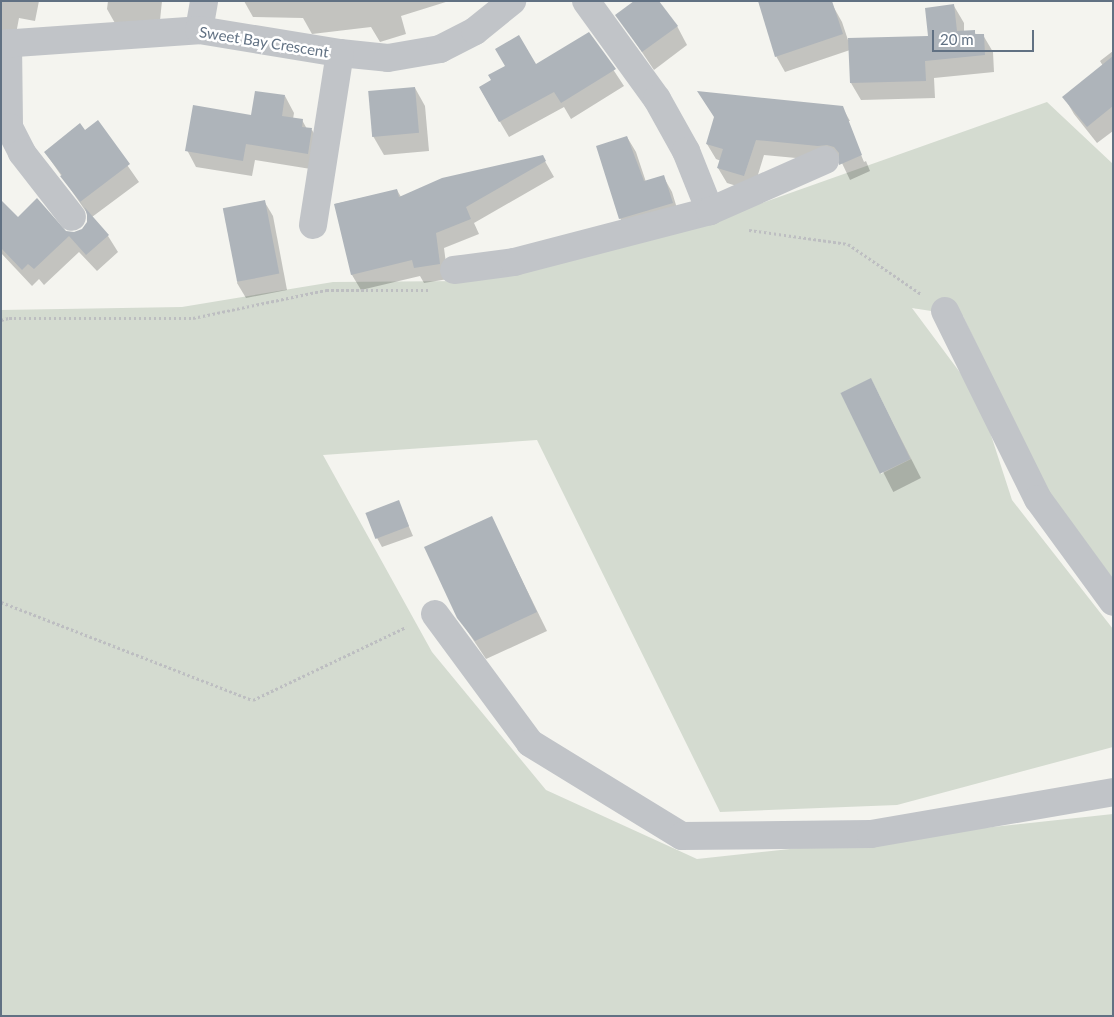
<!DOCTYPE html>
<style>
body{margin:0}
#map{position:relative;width:1114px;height:1017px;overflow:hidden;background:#f4f4ef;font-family:Lato,sans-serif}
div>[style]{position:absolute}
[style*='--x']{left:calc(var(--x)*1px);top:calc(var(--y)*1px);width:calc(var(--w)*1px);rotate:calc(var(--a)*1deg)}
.green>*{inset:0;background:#d4dbd0}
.shadow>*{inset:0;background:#0003;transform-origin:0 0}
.building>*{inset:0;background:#aeb4ba;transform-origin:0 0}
.path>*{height:3px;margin-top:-1.5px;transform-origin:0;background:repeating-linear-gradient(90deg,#bdbec1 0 2.5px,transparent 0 5px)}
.minor>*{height:28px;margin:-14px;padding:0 14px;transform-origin:14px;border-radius:14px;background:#c1c4c8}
span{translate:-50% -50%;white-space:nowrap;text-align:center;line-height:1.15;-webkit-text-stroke:5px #fff;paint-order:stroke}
.street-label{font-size:15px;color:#617183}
.frame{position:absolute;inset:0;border:2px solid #617183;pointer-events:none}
.scale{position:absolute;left:932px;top:30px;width:102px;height:22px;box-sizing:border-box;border:2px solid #617183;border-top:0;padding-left:6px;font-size:15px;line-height:18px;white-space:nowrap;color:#617183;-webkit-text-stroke:4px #fff;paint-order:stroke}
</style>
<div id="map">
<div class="green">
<div style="clip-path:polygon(evenodd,1047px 102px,1113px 164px,1113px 579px,1042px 482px,963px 316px,912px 308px,979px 398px,1012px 500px,1113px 629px,1113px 747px,897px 805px,720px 812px,537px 440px,323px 455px,432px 652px,546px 790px,697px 859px,1113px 814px,1113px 1016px,1px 1016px,1px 310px,182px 307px,333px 282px,464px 281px,714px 220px,1047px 102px,871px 379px,911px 459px,881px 474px,841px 393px,871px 379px)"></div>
</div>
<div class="shadow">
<div style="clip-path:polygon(1px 1px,39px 1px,35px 21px,19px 18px,15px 39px,1px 36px)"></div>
<div style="clip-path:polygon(108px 1px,162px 1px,159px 30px,116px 25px,107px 9px)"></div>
<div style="clip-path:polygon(244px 1px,449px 1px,401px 16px,406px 34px,380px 42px,371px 27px,312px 34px,303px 18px,253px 17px)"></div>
<div style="clip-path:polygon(833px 6px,842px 22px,848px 40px,929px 37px,954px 6px,964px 23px,964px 32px,974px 31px,976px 35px,983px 35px,993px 52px,994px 72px,934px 78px,935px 98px,861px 100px,851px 83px,850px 50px,785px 72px,776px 56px)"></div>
<div style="clip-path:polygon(617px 15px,677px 26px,687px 45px,654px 70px)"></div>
<div style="clip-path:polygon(589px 33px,624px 86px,571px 119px,564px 107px,509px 137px,480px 88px,535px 66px)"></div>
<div style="clip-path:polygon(1113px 51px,1113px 131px,1097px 143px,1074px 114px,1064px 97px,1103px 66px,1100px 61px)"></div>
<div style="clip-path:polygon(415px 88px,425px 106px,429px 151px,384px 155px,373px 136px)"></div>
<div style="clip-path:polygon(285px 96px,294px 113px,293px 119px,302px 120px,307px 129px,312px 130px,321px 146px,317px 170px,255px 160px,252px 176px,196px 167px,187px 150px,252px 116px)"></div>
<div style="clip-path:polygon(842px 107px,850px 121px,847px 121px,864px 162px,866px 161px,850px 121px,870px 171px,850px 180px,841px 161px,837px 160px,828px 161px,764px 155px,753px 191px,727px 183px,718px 168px,721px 161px,716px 159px,707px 144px)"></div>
<div style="clip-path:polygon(97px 122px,139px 182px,92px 217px,108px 236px,118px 252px,97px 271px,79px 252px,44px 285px,39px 279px,32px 286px,1px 253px,1px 202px,18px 219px,65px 232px,74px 234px,82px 231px,88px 223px,89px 216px,45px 152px,85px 131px)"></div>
<div style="clip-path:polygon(627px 137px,636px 152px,646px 182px,663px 176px,672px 192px,680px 218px,629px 233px,620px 218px)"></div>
<div style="clip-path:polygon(542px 156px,554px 177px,474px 223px,479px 234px,444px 248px,448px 279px,424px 283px,420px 276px,361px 290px,352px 275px,335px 204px,397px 190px,401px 197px)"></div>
<div style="clip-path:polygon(264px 201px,273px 216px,287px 290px,246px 298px,237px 283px)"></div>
<div style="left:871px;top:380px;width:110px;height:31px;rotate:63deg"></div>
<div style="clip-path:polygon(398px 501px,413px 536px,382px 547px,377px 538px)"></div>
<div style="clip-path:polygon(491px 517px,547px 631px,486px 659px,458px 617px)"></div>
</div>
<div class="building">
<div style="clip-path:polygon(634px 1px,659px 1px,678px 26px,642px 52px,615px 15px)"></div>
<div style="clip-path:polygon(758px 1px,832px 1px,843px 34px,775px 57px)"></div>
<div style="clip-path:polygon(954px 4px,957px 31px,975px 30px,975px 34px,984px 34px,985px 55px,925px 61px,926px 81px,850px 83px,848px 38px,928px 36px,925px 8px)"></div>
<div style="clip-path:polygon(589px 32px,616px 69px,561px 103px,554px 92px,499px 122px,479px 87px,491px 80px,488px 75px,505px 66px,495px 49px,519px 35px,536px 64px)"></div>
<div style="clip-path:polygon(1113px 56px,1113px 106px,1087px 127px,1062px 97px)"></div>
<div style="left:415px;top:87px;width:46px;height:47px;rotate:85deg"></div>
<div style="clip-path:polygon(255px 91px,285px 95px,282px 116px,303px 119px,302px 127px,312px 128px,308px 154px,246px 144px,243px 161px,185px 151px,193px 105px,251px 115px)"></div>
<div style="clip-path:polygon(697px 91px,843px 106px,862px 155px,839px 165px,839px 153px,834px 147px,827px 145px,818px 146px,756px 140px,744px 176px,717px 168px,723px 149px,706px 144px,714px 117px)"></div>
<div style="clip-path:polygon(98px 120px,130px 164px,80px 202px,109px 235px,86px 255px,69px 236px,34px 269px,28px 264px,22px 270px,1px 248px,1px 200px,18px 217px,37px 198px,66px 231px,74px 232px,82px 229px,87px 222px,87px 215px,85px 208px,60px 176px,62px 175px,44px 152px,80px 123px,85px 130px)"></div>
<div style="clip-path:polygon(627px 136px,644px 181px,664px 175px,673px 203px,619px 219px,596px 146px)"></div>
<div style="clip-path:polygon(543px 155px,546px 161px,466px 207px,471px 219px,436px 233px,440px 264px,414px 268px,412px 260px,351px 275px,334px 204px,397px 189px,399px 197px,442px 178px)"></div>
<div style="left:265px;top:200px;width:75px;height:43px;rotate:79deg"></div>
<div style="left:871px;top:378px;width:90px;height:34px;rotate:64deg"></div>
<div style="left:399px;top:500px;width:28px;height:36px;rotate:69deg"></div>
<div style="clip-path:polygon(492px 516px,537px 612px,475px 641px,457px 618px,424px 547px)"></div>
</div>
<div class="path">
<div style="--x:749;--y:230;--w:100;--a:8"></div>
<div style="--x:848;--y:244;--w:88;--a:34.4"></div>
<div style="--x:1;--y:320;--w:8;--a:-14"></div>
<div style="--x:9;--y:318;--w:184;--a:0"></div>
<div style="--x:193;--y:318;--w:136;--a:-11.9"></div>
<div style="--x:326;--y:290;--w:104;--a:0"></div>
<div style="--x:1;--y:602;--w:270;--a:21.3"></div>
<div style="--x:253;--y:700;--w:170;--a:-25.5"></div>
</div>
<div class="minor">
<div style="--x:586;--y:1;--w:121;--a:54.1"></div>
<div style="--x:657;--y:99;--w:60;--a:60.9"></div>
<div style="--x:686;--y:151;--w:65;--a:68.2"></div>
<div style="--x:199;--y:30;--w:29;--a:-80"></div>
<div style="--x:8;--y:43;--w:84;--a:89.3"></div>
<div style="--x:9;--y:127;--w:29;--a:63"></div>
<div style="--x:22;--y:153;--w:81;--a:52"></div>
<div style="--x:1;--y:44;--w:198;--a:-4"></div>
<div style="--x:199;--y:30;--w:143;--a:9.3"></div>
<div style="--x:340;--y:53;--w:48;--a:5.9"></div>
<div style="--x:388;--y:58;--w:53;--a:-9.8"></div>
<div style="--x:440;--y:49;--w:39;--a:-27"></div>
<div style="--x:475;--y:31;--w:48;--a:-39"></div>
<div style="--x:313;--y:225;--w:174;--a:-81.1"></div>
<div style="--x:454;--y:270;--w:61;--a:-7.6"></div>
<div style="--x:514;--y:262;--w:203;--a:-14.6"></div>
<div style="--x:710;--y:211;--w:126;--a:-23.9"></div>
<div style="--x:945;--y:311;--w:210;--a:63.7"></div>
<div style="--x:1038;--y:499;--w:127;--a:53.9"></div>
<div style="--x:435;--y:614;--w:160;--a:53.6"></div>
<div style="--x:530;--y:743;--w:178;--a:31.5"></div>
<div style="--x:682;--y:836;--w:189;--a:-0.6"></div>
<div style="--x:871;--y:834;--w:246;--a:-9.8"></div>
</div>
<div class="street-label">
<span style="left:264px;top:42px;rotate:9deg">Sweet Bay Crescent</span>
</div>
<div class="frame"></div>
<div class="scale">20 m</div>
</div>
